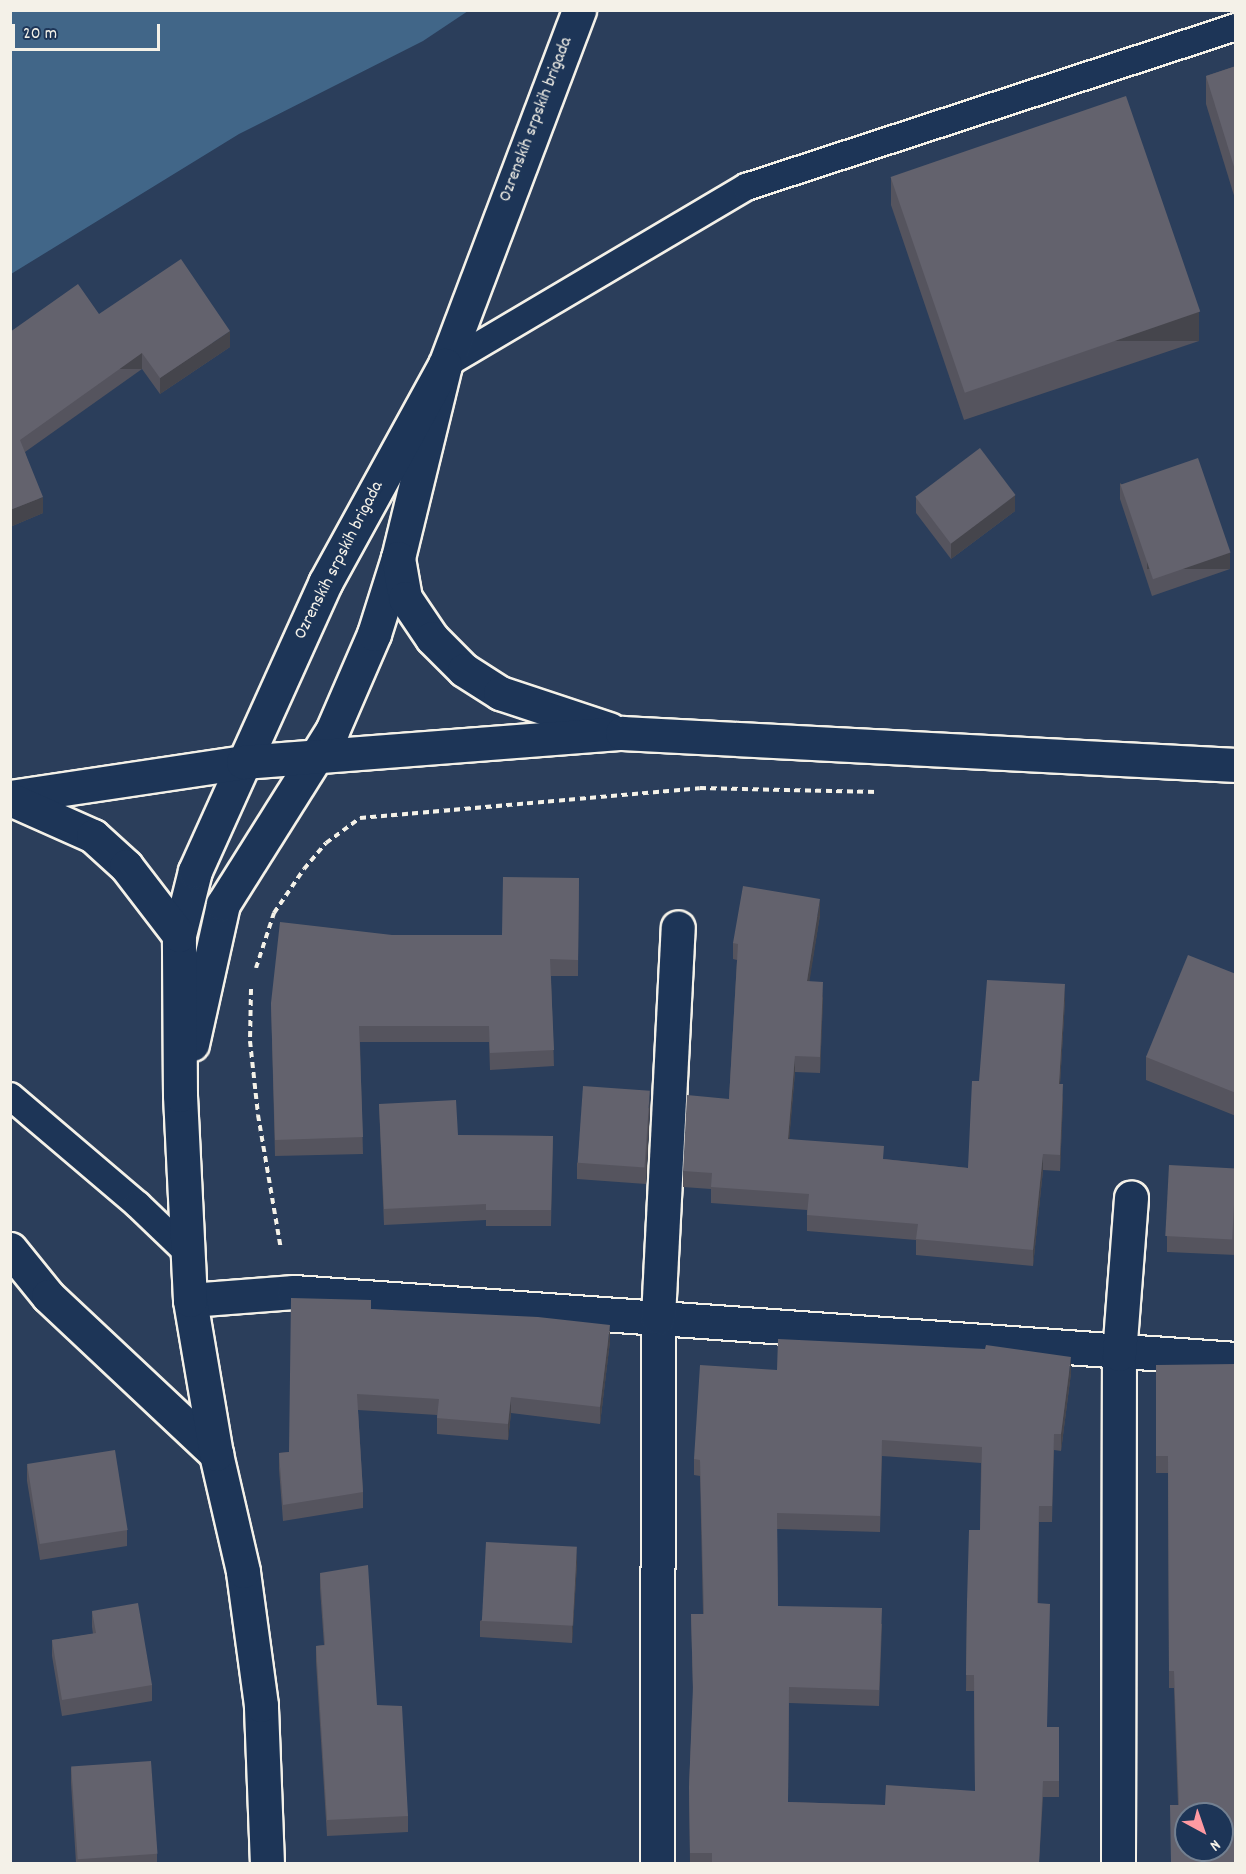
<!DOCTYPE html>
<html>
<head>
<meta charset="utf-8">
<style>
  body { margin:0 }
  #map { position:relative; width:1246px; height:1874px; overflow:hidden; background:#2b3e5b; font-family:Dekko,sans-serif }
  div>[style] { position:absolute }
  .water>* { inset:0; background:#416688 }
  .path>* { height:4px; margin-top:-2px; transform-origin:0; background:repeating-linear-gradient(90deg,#f4f1e8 0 6px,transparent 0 10.5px) }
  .roads { filter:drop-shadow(2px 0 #f4f1e8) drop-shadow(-2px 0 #f4f1e8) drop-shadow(0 2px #f4f1e8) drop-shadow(0 -2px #f4f1e8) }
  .lane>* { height:26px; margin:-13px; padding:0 13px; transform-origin:13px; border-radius:13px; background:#1d3557 }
  .street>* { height:33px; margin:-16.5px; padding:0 16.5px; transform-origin:16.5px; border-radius:16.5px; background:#1d3557 }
  .secondary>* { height:33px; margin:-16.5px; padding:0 16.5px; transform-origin:16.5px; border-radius:16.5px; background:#1d3557 }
  .primary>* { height:33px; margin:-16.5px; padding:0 16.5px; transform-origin:16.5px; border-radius:16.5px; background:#1d3557 }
  .wall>* { inset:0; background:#55545e }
  .shaded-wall>* { inset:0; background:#45454c; transform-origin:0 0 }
  .building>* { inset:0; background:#63626d; transform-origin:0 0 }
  span { translate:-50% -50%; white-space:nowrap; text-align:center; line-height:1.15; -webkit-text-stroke:5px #1d3557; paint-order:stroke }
  .street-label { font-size:18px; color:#f4f1e8 }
  .frame { position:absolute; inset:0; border:12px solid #f4f1e8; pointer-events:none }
  .north { position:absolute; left:1174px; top:1802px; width:60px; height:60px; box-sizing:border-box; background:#1d3557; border:2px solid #738091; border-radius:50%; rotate:140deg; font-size:16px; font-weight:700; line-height:24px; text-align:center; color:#f4f1e8 }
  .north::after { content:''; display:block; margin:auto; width:21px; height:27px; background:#ff9aa2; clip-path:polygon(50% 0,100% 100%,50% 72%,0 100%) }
  .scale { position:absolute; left:12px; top:24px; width:148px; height:27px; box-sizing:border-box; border:3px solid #f4f1e8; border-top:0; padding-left:8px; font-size:18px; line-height:21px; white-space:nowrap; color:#f4f1e8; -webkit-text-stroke:4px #1d3557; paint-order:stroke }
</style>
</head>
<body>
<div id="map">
  <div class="water">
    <i style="clip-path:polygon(11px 10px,468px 10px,468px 11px,423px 41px,239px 134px,11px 274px)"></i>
  </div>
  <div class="path">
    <i style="left:256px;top:968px;width:58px;rotate:-71.9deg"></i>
    <i style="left:274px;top:913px;width:53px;rotate:-55.7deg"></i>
    <i style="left:304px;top:869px;width:34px;rotate:-50deg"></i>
    <i style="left:326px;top:843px;width:42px;rotate:-36.3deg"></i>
    <i style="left:360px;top:818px;width:341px;rotate:-5deg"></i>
    <i style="left:700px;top:788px;width:178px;rotate:1.3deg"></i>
    <i style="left:251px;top:989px;width:52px;rotate:91.1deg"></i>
    <i style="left:250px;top:1041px;width:74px;rotate:83.8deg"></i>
    <i style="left:258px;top:1115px;width:136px;rotate:80.3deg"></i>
  </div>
  <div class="roads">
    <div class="lane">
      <i style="left:445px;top:365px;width:350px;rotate:-30.6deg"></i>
      <i style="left:746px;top:187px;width:515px;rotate:-18.08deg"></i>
      <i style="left:10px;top:1096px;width:168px;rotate:40.4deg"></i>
      <i style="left:138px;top:1205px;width:69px;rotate:43.8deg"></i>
    </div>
    <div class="street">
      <i style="left:10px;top:1249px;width:60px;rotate:51deg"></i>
      <i style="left:48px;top:1296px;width:231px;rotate:43.2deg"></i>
      <i style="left:190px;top:1300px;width:104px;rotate:-4.4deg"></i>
      <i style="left:294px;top:1292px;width:944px;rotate:4.07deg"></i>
      <i style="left:657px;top:1864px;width:547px;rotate:-89.9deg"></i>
      <i style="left:658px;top:1317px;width:390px;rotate:-87.1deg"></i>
      <i style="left:1118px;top:1864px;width:510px;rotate:-89.89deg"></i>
      <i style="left:1119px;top:1354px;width:157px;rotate:-85.6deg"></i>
    </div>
    <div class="secondary">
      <i style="left:192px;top:1044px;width:143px;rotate:-77.5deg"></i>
      <i style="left:223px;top:904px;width:204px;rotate:-57.8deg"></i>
      <i style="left:332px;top:731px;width:106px;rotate:-66.6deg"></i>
      <i style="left:374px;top:634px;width:80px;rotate:-72.5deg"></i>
      <i style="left:398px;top:558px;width:199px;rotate:-76.3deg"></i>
      <i style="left:445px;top:365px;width:379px;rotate:-69.3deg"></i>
      <i style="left:267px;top:1864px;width:159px;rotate:-92.2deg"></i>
      <i style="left:261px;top:1705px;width:135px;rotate:-97.7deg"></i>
      <i style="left:243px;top:1571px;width:120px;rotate:-103deg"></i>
      <i style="left:216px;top:1454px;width:156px;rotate:-99.6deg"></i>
      <i style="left:190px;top:1300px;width:205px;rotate:-92.8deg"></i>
      <i style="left:180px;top:1095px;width:160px;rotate:-90.4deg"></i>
      <i style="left:179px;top:935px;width:66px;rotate:-76deg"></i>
      <i style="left:195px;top:871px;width:316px;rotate:-65.7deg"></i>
      <i style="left:325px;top:583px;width:249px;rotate:-61.2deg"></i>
    </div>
    <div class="primary">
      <i style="left:398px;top:558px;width:41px;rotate:80.1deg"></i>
      <i style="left:405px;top:598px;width:48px;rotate:56deg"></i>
      <i style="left:432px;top:638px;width:45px;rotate:45deg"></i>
      <i style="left:464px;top:670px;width:43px;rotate:32.6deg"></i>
      <i style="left:500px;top:693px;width:115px;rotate:18.3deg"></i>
      <i style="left:10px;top:797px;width:236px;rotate:-8.5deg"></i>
      <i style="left:243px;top:762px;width:380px;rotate:-4.4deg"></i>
      <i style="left:622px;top:733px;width:615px;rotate:2.98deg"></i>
      <i style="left:10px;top:799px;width:91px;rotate:24deg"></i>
      <i style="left:93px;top:836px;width:45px;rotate:42.3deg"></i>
      <i style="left:126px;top:866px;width:87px;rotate:52.5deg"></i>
    </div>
  </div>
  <div class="wall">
    <i style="clip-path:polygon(1236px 66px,1236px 202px,1206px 104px,1206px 76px)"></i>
    <i style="clip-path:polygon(891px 177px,1199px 341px,964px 420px,891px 205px)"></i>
    <i style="clip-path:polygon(99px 314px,230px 347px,160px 394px,142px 369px,25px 452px,43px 513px,10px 527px,10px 332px)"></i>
    <i style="clip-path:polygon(1120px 483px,1230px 569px,1152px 596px,1120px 499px)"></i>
    <i style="clip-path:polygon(916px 497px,1015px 511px,951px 559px,916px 513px)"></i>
    <i style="clip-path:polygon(579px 878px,578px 976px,551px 976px,554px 1066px,490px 1070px,489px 1042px,360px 1042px,363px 1154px,275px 1156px,271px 1003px,392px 935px,502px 935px)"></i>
    <i style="clip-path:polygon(820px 915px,809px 981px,823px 998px,820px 1073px,795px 1072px,789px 1139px,884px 1159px,968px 1168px,979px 1081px,1065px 1000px,1060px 1084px,1063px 1100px,1060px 1171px,1043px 1170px,1033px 1266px,916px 1255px,916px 1240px,807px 1231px,807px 1210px,711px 1203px,711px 1189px,683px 1187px,683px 1171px,729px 1099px,737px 960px,733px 959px,733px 943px)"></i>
    <i style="clip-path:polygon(1236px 974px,1236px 1116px,1146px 1080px,1146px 1057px)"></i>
    <i style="clip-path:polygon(379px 1104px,458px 1135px,553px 1136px,551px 1226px,486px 1226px,486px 1220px,384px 1225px)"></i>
    <i style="clip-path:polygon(650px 1107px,646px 1184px,577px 1179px,577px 1163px)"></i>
    <i style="clip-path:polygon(1236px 1168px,1236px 1255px,1167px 1252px,1167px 1236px)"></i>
    <i style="clip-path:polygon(371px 1309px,610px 1341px,600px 1424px,511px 1413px,508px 1440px,437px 1434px,437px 1415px,358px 1410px,363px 1492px,363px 1508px,283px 1521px,279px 1469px,279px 1453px,289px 1452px)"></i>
    <i style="clip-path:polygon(1156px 1365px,1236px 1863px,1178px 1805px,1174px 1688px,1169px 1688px,1168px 1473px,1156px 1473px)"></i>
    <i style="clip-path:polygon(evenodd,777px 1370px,1071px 1373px,1061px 1451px,1054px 1450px,1052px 1522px,1039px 1522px,1038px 1603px,1047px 1727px,1059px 1781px,1059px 1797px,1043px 1797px,1039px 1863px,690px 1863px,689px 1787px,693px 1695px,691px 1614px,703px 1614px,700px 1476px,694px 1475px,694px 1459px,777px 1370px,882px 1456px,981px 1463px,980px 1530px,967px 1602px,966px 1691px,974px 1691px,975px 1791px,885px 1805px,788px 1802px,789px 1703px,879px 1706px,882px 1624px,778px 1606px,777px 1529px,880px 1532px,882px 1456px)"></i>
    <i style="clip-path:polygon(27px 1465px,127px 1530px,127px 1546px,40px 1560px,27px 1481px)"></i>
    <i style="clip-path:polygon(577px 1563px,572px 1643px,480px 1637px,480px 1621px)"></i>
    <i style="clip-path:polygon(320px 1573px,377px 1705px,408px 1816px,408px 1832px,327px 1836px,316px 1662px,316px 1646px,324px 1645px,320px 1589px)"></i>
    <i style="clip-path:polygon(92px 1611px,152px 1685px,152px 1701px,62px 1716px,52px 1656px,52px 1640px,93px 1634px,92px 1627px)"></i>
    <i style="clip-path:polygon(71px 1767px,157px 1854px,157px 1863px,76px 1863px,71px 1783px)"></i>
  </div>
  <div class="shaded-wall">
    <i style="left:1199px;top:312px;width:29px;height:248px;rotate:90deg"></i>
    <i style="clip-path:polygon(230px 331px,230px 347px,160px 394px,160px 378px)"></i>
    <i style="left:142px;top:353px;width:16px;height:150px;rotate:90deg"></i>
    <i style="clip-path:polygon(1015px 495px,1015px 511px,951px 559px,951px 543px)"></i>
    <i style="clip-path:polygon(43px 497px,43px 513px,10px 527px,10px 510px)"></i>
    <i style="left:1230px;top:553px;width:16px;height:83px;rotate:90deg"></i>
    <i style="clip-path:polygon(820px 899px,820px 915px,807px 997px,807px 981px)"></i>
    <i style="clip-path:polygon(823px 982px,823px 998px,820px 1073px,820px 1057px)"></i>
    <i style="clip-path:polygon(1065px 984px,1065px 1000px,1059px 1100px,1059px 1084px)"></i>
    <i style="clip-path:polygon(795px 1056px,795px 1072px,788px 1155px,788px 1139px)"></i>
    <i style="clip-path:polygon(1063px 1084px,1063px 1100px,1060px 1171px,1060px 1155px)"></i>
    <i style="clip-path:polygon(650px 1091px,650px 1107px,646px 1184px,646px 1168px)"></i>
    <i style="clip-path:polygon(1043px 1154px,1043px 1170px,1033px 1266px,1033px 1250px)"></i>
    <i style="clip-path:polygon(610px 1325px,610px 1341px,600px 1424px,600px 1407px)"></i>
    <i style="clip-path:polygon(1071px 1357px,1071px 1373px,1061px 1451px,1061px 1434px)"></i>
    <i style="clip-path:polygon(511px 1397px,511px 1413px,508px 1440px,508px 1424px)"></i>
    <i style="clip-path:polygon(577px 1547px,577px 1563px,572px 1643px,572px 1627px)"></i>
  </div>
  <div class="building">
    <i style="clip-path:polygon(1236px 66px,1236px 173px,1206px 76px)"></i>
    <i style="left:1126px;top:96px;width:228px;height:249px;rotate:71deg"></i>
    <i style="clip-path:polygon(181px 259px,230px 331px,160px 378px,142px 353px,20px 440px,43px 497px,10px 510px,10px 332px,78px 284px,99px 314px)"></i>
    <i style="left:980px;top:448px;width:59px;height:81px;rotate:53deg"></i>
    <i style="left:1198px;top:458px;width:100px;height:82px;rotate:71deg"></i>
    <i style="clip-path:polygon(503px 877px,579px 878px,578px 960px,550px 959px,554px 1050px,490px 1053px,489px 1026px,359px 1026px,363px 1137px,275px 1140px,271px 1003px,280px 922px,392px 935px,502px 935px)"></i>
    <i style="clip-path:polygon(743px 886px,820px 899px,807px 981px,823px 982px,820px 1057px,795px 1056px,788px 1139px,884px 1146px,883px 1159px,968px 1168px,972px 1081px,979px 1081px,987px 980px,1065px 984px,1059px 1084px,1063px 1084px,1060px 1155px,1043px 1154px,1033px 1250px,916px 1239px,918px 1224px,807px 1215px,809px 1194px,711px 1187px,712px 1173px,683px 1171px,687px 1095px,729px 1099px,738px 944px,733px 943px)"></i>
    <i style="clip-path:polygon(1188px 955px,1236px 974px,1236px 1093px,1146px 1057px)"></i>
    <i style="left:583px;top:1086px;width:67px;height:77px;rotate:4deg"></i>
    <i style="clip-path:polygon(456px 1100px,458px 1135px,553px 1136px,551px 1210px,486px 1210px,486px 1204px,384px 1209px,379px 1104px)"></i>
    <i style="left:1169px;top:1165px;width:67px;height:71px;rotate:3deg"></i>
    <i style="clip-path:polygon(291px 1298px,371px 1300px,371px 1309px,538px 1317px,610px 1325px,600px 1407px,511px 1397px,508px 1424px,437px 1418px,439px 1399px,357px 1394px,363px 1492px,283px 1505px,279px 1453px,289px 1452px)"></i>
    <i style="clip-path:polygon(evenodd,778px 1339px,985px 1349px,986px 1345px,1071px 1357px,1061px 1434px,1054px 1434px,1052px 1506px,1039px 1506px,1037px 1603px,1050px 1604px,1047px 1727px,1059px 1727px,1059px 1781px,1043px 1781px,1039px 1863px,712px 1863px,712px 1853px,690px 1853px,689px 1787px,693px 1687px,691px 1614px,704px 1614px,700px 1460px,694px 1459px,700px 1365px,777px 1370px,778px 1339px,882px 1440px,982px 1447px,980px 1530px,969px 1530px,967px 1602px,966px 1675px,974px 1675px,975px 1791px,886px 1785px,885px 1805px,788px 1802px,789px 1687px,879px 1690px,882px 1608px,778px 1606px,777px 1513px,880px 1516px,882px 1440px)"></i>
    <i style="clip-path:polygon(evenodd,1236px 1364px,1236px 1863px,1171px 1863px,1170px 1805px,1179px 1805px,1174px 1671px,1169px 1671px,1168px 1456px,1156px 1456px,1156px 1365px,1236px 1364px,1186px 1814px,1222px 1814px,1222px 1850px,1186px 1850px,1186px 1814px)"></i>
    <i style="left:115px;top:1450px;width:81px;height:89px;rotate:81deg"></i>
    <i style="left:486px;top:1542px;width:91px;height:79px;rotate:3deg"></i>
    <i style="clip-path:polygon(368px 1565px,377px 1705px,402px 1706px,408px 1816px,327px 1820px,316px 1646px,325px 1645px,320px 1573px)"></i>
    <i style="clip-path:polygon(138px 1603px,152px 1685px,62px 1700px,52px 1640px,96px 1633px,92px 1611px)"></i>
    <i style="left:151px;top:1761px;width:93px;height:80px;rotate:86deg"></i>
  </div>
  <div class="street-label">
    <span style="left:537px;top:120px;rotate:-69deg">Ozrenskih srpskih brigada</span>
    <span style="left:340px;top:561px;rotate:-63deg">Ozrenskih srpskih brigada</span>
  </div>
  <div class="frame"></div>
  <div class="north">N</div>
  <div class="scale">20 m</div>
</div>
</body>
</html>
